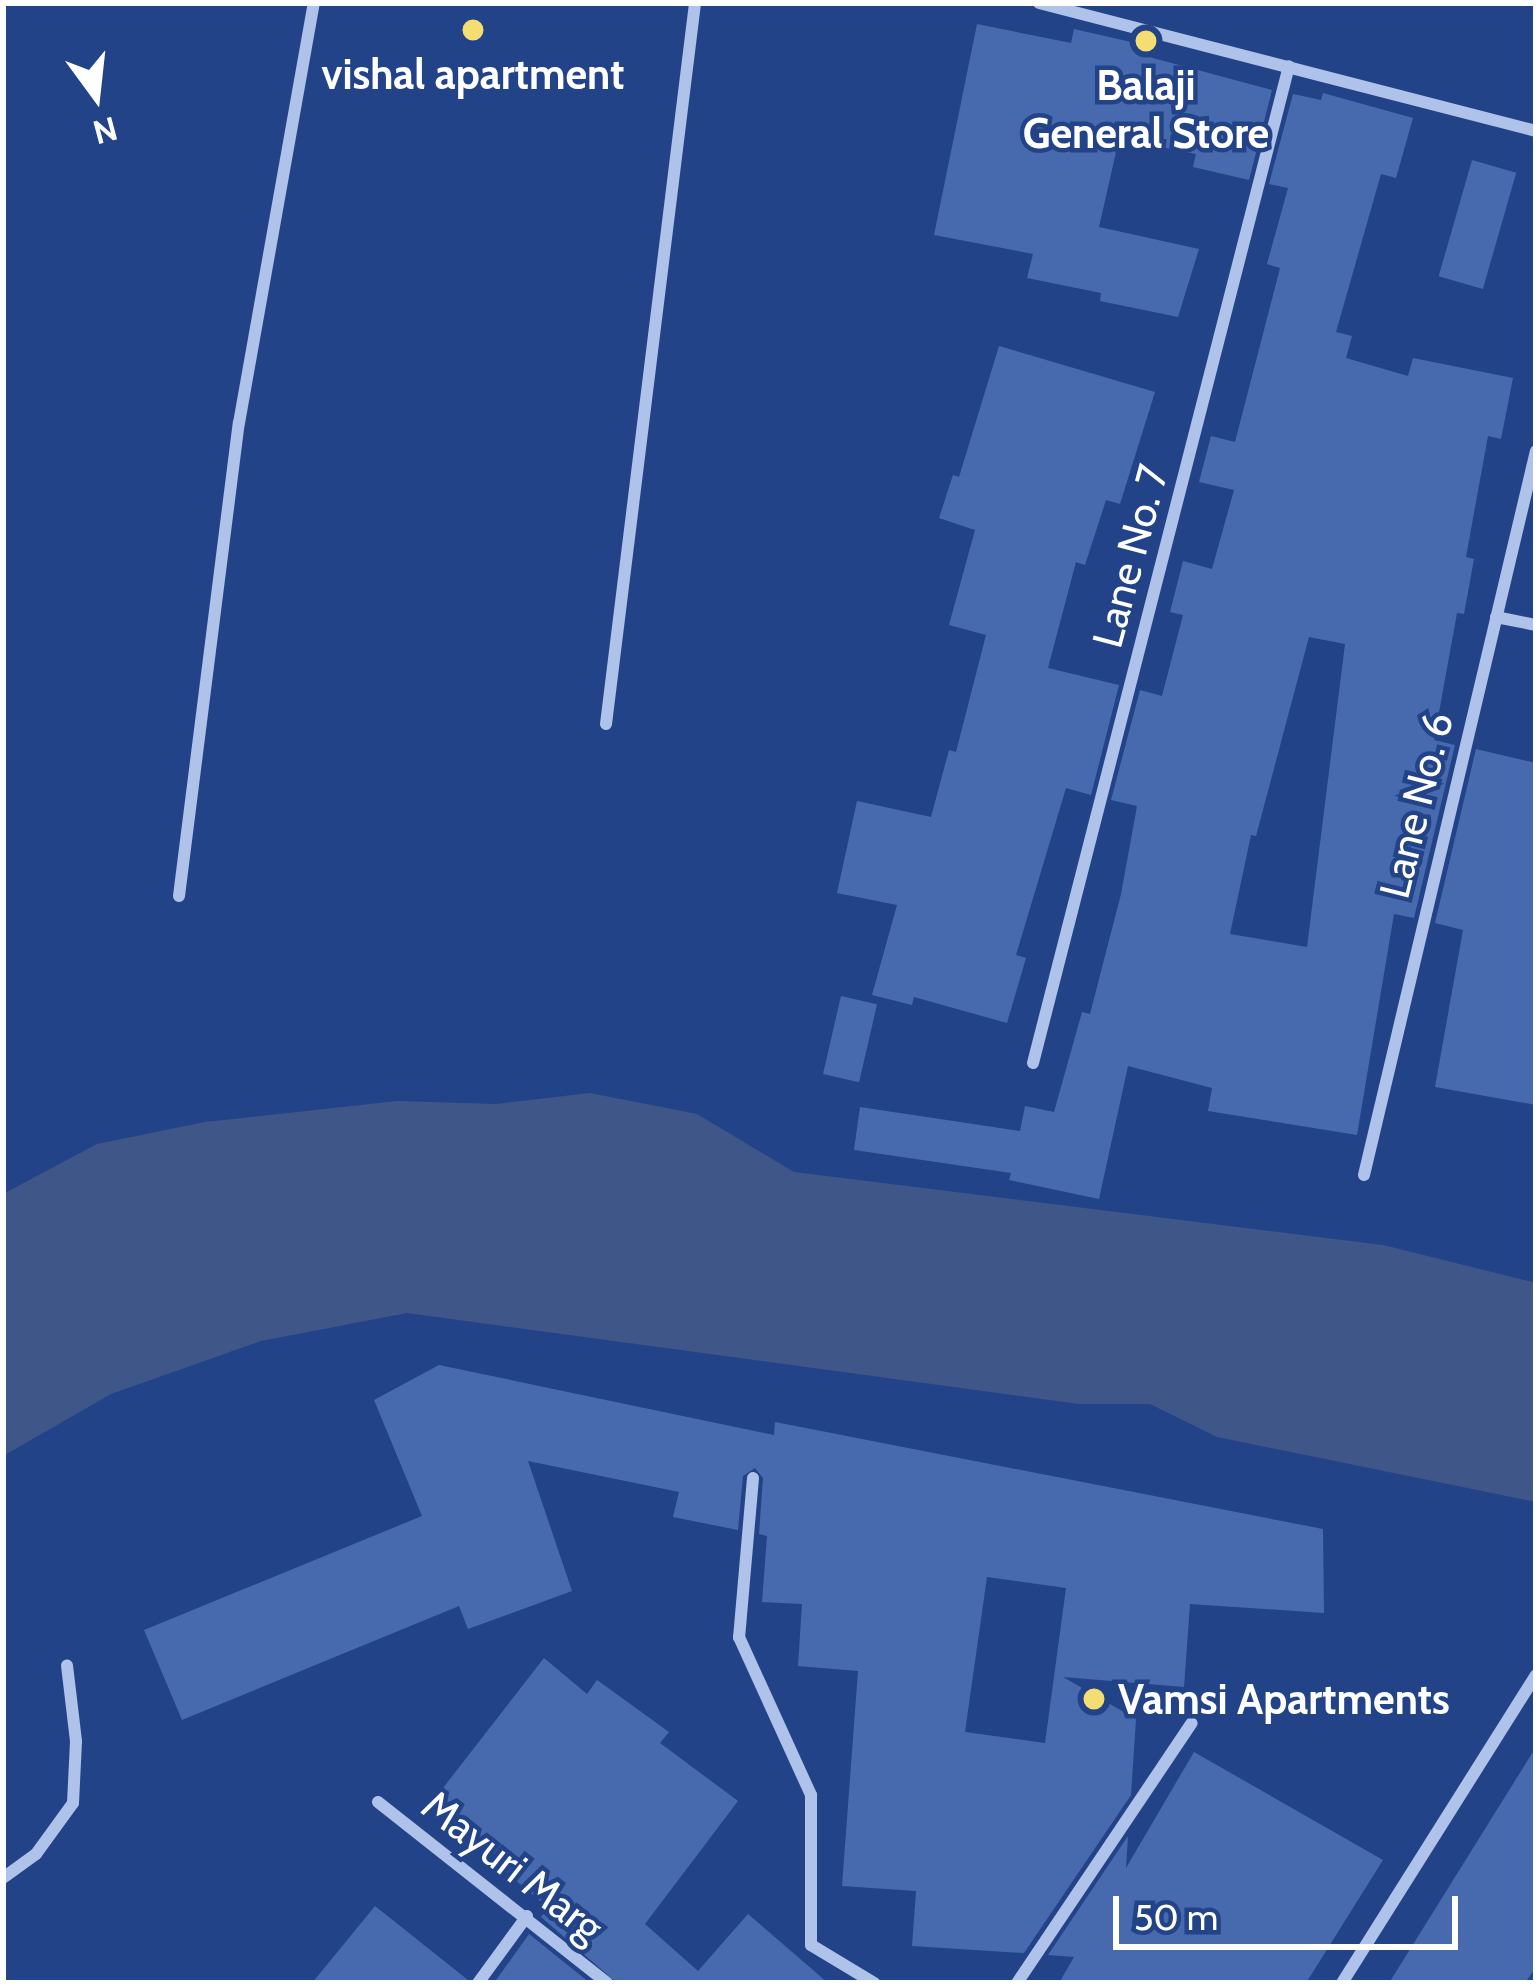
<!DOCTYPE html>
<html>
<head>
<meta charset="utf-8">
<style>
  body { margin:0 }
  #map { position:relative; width:1539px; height:1986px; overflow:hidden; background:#234388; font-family:Cabin,sans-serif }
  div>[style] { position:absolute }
  .water>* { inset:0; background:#3f5689 }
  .building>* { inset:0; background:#476aae; transform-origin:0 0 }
  .street>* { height:12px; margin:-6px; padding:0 6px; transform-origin:6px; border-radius:6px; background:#aec2ea }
  .dots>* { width:33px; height:33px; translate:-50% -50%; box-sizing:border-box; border:6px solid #234388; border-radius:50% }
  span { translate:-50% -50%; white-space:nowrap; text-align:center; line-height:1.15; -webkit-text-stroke:9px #234388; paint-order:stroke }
  .poi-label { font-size:42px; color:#fff; font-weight:700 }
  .left { translate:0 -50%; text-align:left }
  .street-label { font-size:42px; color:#fff }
  .frame { position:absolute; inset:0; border:6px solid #fff; pointer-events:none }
  .north { position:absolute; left:36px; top:36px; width:120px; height:120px; -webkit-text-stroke:9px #234388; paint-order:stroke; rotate:165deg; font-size:33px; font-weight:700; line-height:48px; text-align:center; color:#fff }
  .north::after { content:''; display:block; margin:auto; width:42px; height:54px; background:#fff; clip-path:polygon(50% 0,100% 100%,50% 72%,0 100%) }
  .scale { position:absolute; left:1113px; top:1896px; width:345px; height:54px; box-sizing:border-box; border:6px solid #fff; border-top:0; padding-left:15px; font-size:36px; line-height:42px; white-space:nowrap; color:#fff; -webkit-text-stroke:9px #234388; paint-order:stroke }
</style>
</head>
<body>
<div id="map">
  <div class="water">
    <i style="clip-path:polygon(590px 1093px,697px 1114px,794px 1172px,1383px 1245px,1536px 1283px,1536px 1502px,1217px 1437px,1150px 1404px,1079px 1404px,407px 1313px,261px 1341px,111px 1394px,3px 1456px,3px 1194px,97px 1144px,205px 1122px,397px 1101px,496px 1104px)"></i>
  </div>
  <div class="building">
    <i style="clip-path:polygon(977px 24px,1071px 43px,1074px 29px,1140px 44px,1138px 54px,1272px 90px,1249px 180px,1193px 167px,1196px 154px,1119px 139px,1099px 227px,1199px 249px,1178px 317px,1100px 301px,1101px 293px,1027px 278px,1033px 254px,934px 235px)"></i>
    <i style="clip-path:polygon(evenodd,1323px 93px,1413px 118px,1396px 178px,1381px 174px,1336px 332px,1352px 336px,1346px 358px,1408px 376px,1413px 358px,1513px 378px,1501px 439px,1488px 436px,1466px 557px,1474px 559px,1464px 614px,1457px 613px,1434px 740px,1455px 745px,1414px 918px,1394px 914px,1357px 1135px,1208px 1111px,1212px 1088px,1128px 1066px,1099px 1199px,1009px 1180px,1011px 1173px,854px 1150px,860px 1107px,1020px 1131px,1025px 1106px,1054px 1112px,1082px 1012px,1090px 1014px,1121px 894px,1137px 806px,1111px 800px,1140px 690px,1162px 696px,1183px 615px,1170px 612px,1183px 561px,1212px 569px,1234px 490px,1199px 482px,1211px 436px,1235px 442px,1280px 268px,1267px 264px,1288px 188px,1269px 184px,1293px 94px,1321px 100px,1323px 93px,1309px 637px,1345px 644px,1307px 947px,1230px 934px,1251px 835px,1256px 836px,1309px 637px)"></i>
    <i style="left:1472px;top:160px;width:46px;height:121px;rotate:16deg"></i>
    <i style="clip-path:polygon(999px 346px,1155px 392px,1120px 504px,1106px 500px,1085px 565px,1076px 562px,1048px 668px,1119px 685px,1091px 795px,1066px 788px,1016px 955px,1026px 958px,1007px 1023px,914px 997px,912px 1005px,872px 995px,897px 905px,837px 893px,857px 801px,931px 817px,949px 750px,956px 752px,986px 635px,949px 625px,975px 530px,939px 518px,953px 475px,959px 477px)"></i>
    <i style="clip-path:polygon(1476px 749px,1536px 763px,1536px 1105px,1435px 1087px,1463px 930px,1435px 923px)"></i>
    <i style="left:841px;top:996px;width:37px;height:80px;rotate:13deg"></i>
    <i style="clip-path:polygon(evenodd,439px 1365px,774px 1435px,775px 1422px,1323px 1529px,1324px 1613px,1190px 1604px,1184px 1687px,1063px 1677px,1136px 1719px,1131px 1795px,1024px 1953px,912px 1946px,916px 1891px,842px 1886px,858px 1671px,798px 1666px,802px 1604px,762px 1602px,767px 1536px,759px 1534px,763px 1478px,755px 1468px,743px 1476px,738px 1530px,673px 1517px,679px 1492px,528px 1461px,572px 1591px,468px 1629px,459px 1606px,182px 1720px,144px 1630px,422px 1516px,374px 1400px,439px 1365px,987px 1577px,1066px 1588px,1045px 1743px,965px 1732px,987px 1577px)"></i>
    <i style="clip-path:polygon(544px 1658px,587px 1694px,597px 1680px,669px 1732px,660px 1743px,738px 1801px,645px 1924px,698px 1971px,748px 1914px,828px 1983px,617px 1983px,541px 1917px,548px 1908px,429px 1806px)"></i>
    <i style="clip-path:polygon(1536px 1747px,1536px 1967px,1525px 1983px,1389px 1983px)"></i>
    <i style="clip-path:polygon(1194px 1752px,1383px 1860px,1306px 1983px,1059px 1983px,1074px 1957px,1048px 1955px,1128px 1836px,1126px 1868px)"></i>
    <i style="clip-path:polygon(375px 1906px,468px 1980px,468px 1983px,312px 1983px)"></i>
    <i style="clip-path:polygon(529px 1934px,590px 1983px,494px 1983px)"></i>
  </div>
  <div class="street">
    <i style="left:1039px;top:3px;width:513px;rotate:14.44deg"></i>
    <i style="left:1496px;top:617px;width:41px;rotate:11.3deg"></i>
    <i style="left:606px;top:724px;width:726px;rotate:-82.96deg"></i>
    <i style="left:179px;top:896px;width:477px;rotate:-82.8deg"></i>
    <i style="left:239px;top:423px;width:427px;rotate:-79.9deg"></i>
    <i style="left:1033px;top:1063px;width:1029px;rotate:-75.6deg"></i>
    <i style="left:1364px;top:1175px;width:744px;rotate:-76.64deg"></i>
    <i style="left:753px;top:1478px;width:160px;rotate:95deg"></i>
    <i style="left:739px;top:1637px;width:174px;rotate:65.5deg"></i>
    <i style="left:811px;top:1795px;width:150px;rotate:90deg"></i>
    <i style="left:811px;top:1945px;width:74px;rotate:31.1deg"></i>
    <i style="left:378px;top:1802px;width:292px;rotate:38.3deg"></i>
    <i style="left:3px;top:1878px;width:41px;rotate:-36deg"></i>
    <i style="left:36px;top:1854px;width:63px;rotate:-54deg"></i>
    <i style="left:73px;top:1803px;width:62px;rotate:-87.2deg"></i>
    <i style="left:76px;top:1741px;width:76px;rotate:-96.8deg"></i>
    <i style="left:478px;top:1983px;width:83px;rotate:-53.8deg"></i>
    <i style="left:1017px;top:1983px;width:313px;rotate:-56.1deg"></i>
    <i style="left:1342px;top:1983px;width:364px;rotate:-57.8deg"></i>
  </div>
  <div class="dots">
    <i style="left:473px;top:30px;background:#f5de71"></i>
    <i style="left:1146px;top:41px;background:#f5de71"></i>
    <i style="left:1094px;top:1699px;background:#f5de71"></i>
  </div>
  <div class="poi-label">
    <span style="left:473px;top:74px">vishal apartment</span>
    <span style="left:1146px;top:109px">Balaji<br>General Store</span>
    <span class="left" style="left:1118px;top:1699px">Vamsi Apartments</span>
  </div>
  <div class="street-label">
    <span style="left:1130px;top:556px;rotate:-75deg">Lane No. 7</span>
    <span style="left:1416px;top:805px;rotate:-76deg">Lane No. 6</span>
    <span style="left:513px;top:1866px;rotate:38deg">Mayuri Marg</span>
  </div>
  <div class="frame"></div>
  <div class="north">N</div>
  <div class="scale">50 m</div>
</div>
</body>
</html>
